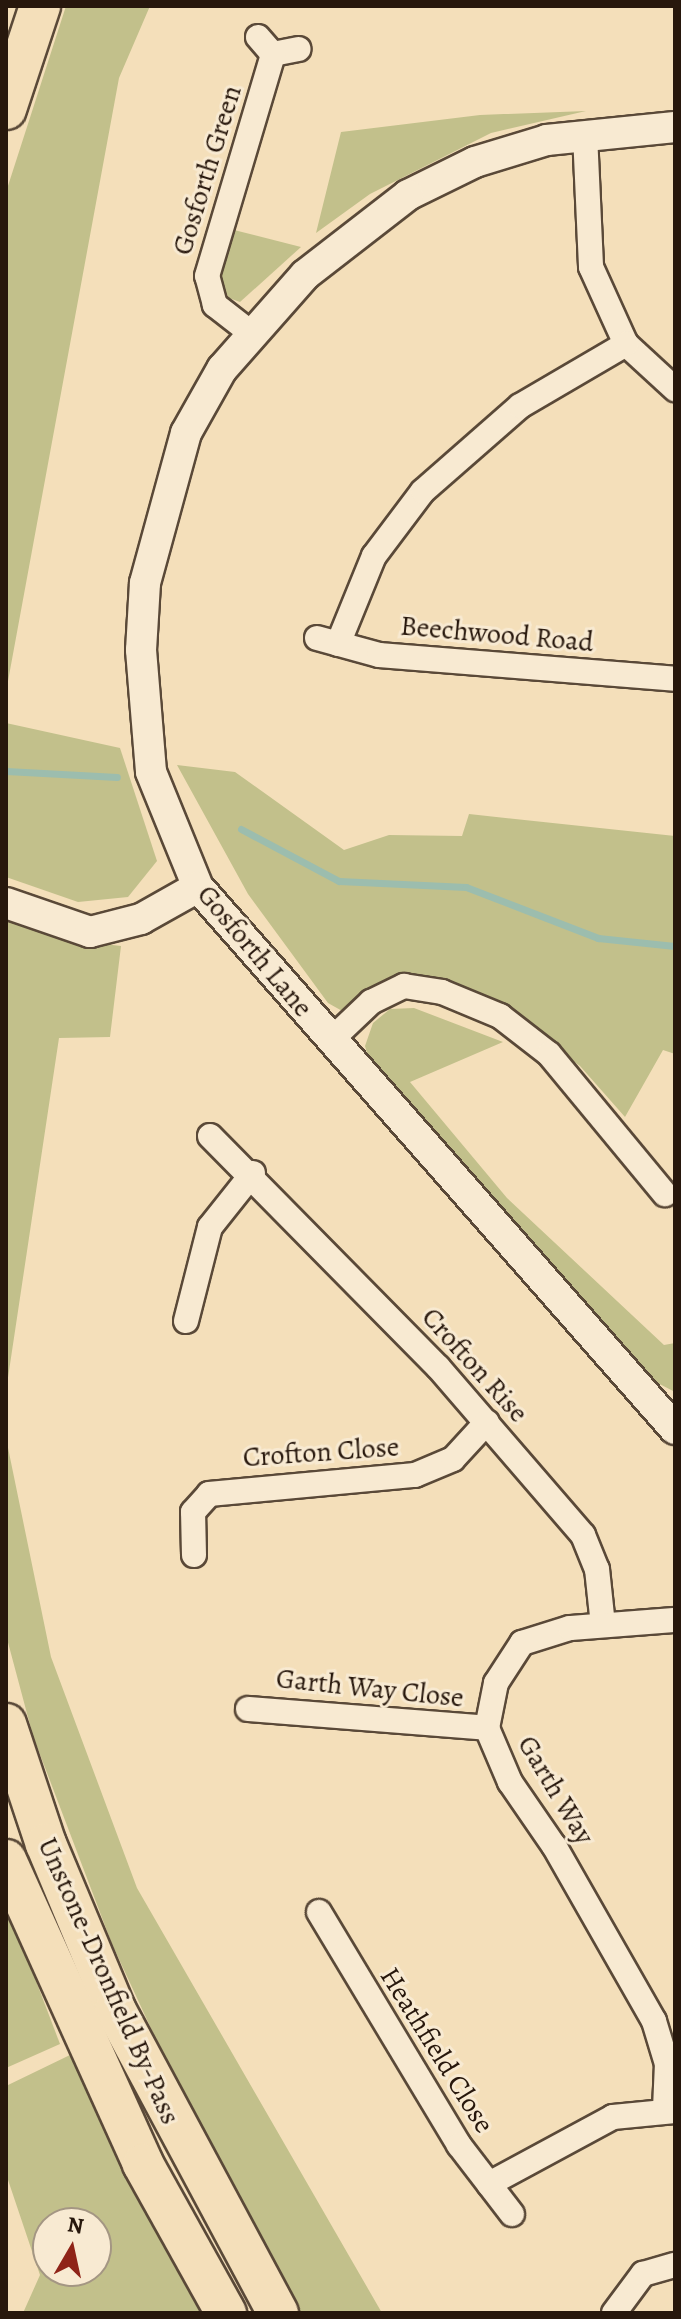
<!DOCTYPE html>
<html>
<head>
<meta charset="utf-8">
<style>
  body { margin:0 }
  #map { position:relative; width:681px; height:2319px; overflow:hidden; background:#f4dfba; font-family:Alegreya,serif }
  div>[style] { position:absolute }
  .green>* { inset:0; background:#c2c08b }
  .stream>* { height:7px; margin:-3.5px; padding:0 3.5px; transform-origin:3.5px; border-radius:3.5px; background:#9cbdae }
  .roads { filter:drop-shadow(2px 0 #5a4938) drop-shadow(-2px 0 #5a4938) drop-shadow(0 2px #5a4938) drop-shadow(0 -2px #5a4938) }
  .minor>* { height:24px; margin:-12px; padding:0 12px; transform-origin:12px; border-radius:12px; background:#f8ead2 }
  .tertiary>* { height:30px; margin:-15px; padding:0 15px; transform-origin:15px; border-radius:15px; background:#f8ead2 }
  .trunk>* { height:40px; margin:-20px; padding:0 20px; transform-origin:20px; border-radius:20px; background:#f4dfba }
  span { translate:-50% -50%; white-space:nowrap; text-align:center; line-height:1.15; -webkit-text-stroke:6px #f8ead2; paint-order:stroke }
  .street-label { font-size:28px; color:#27170c }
  .frame { position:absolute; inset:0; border:8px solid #27170c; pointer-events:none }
  .north { position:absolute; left:32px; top:2207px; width:80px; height:80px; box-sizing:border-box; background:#f8ead2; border:2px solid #a49683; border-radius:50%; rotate:9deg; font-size:22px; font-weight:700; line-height:32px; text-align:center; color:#27170c }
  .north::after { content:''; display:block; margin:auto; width:28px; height:36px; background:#8f2418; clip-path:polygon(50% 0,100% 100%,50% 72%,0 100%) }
</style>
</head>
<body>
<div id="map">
  <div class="green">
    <i style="clip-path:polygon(66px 6px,150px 6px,119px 78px,6px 692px,6px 192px)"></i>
    <i style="clip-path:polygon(586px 111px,491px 133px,370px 194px,316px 233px,341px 132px,480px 115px)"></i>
    <i style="clip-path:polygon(234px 230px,301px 247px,240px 302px,229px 298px,220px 282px)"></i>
    <i style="clip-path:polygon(6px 723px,120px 748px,157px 861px,128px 897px,78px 902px,6px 877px)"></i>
    <i style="clip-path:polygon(177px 765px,235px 772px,344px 850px,389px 835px,462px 836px,469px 814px,675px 836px,675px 1054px,663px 1050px,625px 1117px,580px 1066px,490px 1000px,452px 986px,344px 1012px,328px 1003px,248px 894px)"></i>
    <i style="clip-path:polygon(6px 916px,62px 939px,121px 946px,110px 1037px,59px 1038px,6px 1391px)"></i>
    <i style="clip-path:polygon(414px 1008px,503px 1042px,410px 1082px,507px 1198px,664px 1345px,675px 1343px,675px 1392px,648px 1378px,371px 1067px,365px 1046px,373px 1023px,390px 1009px)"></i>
    <i style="clip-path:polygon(6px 1438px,51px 1657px,137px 1888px,382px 2313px,299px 2313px,216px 2169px,112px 1944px,33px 1736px,6px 1635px)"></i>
    <i style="clip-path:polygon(6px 1902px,60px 2044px,6px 2068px)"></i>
    <i style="clip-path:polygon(evenodd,70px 2055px,203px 2313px,23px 2313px,40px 2275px,6px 2174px,6px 2086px,70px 2055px,48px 2223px,96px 2223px,96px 2271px,48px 2271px,48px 2223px)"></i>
  </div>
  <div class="stream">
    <i style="left:6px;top:771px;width:111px;rotate:3.1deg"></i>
    <i style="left:241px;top:829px;width:111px;rotate:28deg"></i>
    <i style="left:339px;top:881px;width:127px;rotate:2.7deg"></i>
    <i style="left:466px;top:887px;width:142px;rotate:21.1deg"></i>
    <i style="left:598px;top:938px;width:77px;rotate:5.9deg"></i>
  </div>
  <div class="roads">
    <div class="minor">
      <i style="left:258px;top:37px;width:23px;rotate:49deg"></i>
      <i style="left:273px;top:54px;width:26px;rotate:-11deg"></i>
      <i style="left:585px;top:134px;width:133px;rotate:87.4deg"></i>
      <i style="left:591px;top:267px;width:85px;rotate:65.6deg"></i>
      <i style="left:626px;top:344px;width:67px;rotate:42.6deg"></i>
      <i style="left:251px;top:333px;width:46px;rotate:-142.1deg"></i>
      <i style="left:215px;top:305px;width:30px;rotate:-105deg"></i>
      <i style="left:207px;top:276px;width:232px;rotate:-73.4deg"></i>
      <i style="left:317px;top:638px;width:64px;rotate:15.3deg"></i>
      <i style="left:379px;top:655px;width:297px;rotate:4.6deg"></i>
      <i style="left:338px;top:644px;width:95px;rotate:-67.8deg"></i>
      <i style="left:374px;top:556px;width:81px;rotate:-53deg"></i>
      <i style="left:423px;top:491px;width:129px;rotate:-41.2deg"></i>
      <i style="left:520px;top:406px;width:123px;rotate:-30.3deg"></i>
      <i style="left:330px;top:1041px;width:57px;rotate:-43.6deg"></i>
      <i style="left:371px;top:1002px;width:37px;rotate:-26deg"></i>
      <i style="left:404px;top:986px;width:38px;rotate:9deg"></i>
      <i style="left:442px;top:992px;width:63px;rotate:22.5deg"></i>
      <i style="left:500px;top:1016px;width:62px;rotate:37.8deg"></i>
      <i style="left:549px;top:1054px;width:182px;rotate:50.4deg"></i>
      <i style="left:210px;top:1136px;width:325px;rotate:45.4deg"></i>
      <i style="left:438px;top:1367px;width:222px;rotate:49.2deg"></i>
      <i style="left:583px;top:1535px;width:37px;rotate:68deg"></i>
      <i style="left:597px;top:1569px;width:56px;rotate:83.9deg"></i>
      <i style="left:186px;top:1321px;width:97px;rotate:-75.7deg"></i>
      <i style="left:210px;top:1227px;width:69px;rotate:-51.5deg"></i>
      <i style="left:194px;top:1555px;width:43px;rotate:-91.3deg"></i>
      <i style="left:193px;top:1512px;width:24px;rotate:-48deg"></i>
      <i style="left:209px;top:1494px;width:207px;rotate:-5.3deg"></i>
      <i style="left:415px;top:1475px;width:41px;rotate:-22.8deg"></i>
      <i style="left:453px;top:1459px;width:50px;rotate:-47.4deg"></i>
      <i style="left:248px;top:1709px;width:240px;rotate:4.5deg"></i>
      <i style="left:319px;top:1912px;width:272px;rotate:59deg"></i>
      <i style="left:459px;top:2145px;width:87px;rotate:52.5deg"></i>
      <i style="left:665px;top:2109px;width:45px;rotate:-87.5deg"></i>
      <i style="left:667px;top:2064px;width:45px;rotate:-106.8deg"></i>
      <i style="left:654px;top:2021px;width:202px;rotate:-119.7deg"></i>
      <i style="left:554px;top:1846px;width:78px;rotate:-124.5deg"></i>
      <i style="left:510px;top:1782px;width:59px;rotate:-113.1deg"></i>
      <i style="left:487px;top:1728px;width:46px;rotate:-78.7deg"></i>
      <i style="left:496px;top:1683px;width:48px;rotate:-57deg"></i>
      <i style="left:522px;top:1643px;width:50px;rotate:-17.4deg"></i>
      <i style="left:570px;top:1628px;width:105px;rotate:-4.4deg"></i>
      <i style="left:489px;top:2184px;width:141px;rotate:-28.4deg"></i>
      <i style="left:613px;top:2117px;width:62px;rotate:-5.5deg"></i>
      <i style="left:614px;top:2313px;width:49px;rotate:-53.4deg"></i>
      <i style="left:643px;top:2274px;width:33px;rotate:-16deg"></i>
    </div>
    <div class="tertiary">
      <i style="left:675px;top:127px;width:129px;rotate:174.2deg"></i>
      <i style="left:547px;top:140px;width:75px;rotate:163deg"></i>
      <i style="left:475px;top:162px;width:75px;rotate:153.8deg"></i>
      <i style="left:408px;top:195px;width:130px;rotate:142.2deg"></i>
      <i style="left:305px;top:275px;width:125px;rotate:131.4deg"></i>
      <i style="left:222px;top:369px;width:73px;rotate:119.4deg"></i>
      <i style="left:186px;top:433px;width:156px;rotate:105.3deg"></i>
      <i style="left:145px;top:583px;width:67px;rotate:93.4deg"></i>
      <i style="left:141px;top:650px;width:122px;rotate:85.3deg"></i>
      <i style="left:151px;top:772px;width:124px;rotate:67.8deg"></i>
      <i style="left:198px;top:887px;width:722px;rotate:48.65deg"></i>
      <i style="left:6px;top:903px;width:89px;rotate:19deg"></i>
      <i style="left:90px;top:932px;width:53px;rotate:-14.3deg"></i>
      <i style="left:141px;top:919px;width:65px;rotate:-29.3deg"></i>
    </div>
    <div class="trunk">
      <i style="left:6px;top:109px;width:108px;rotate:-71.7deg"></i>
      <i style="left:6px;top:1724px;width:126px;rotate:71.6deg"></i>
      <i style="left:46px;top:1844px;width:179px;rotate:67.3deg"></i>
      <i style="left:115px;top:2009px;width:345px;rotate:61.8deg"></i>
      <i style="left:6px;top:1860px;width:333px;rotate:65.7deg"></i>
      <i style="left:143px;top:2164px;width:171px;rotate:60.9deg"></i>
    </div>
  </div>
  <div class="street-label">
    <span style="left:207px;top:170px;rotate:-73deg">Gosforth Green</span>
    <span style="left:497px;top:634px;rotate:5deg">Beechwood Road</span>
    <span style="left:255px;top:951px;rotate:50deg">Gosforth Lane</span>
    <span style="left:475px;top:1365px;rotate:48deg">Crofton Rise</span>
    <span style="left:321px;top:1452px;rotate:-4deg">Crofton Close</span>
    <span style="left:370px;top:1688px;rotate:6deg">Garth Way Close</span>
    <span style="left:556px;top:1790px;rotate:59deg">Garth Way</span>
    <span style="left:109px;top:1981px;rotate:66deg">Unstone-Dronfield By-Pass</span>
    <span style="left:437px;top:2050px;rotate:58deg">Heathfield Close</span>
  </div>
  <div class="frame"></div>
  <div class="north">N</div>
</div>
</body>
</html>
